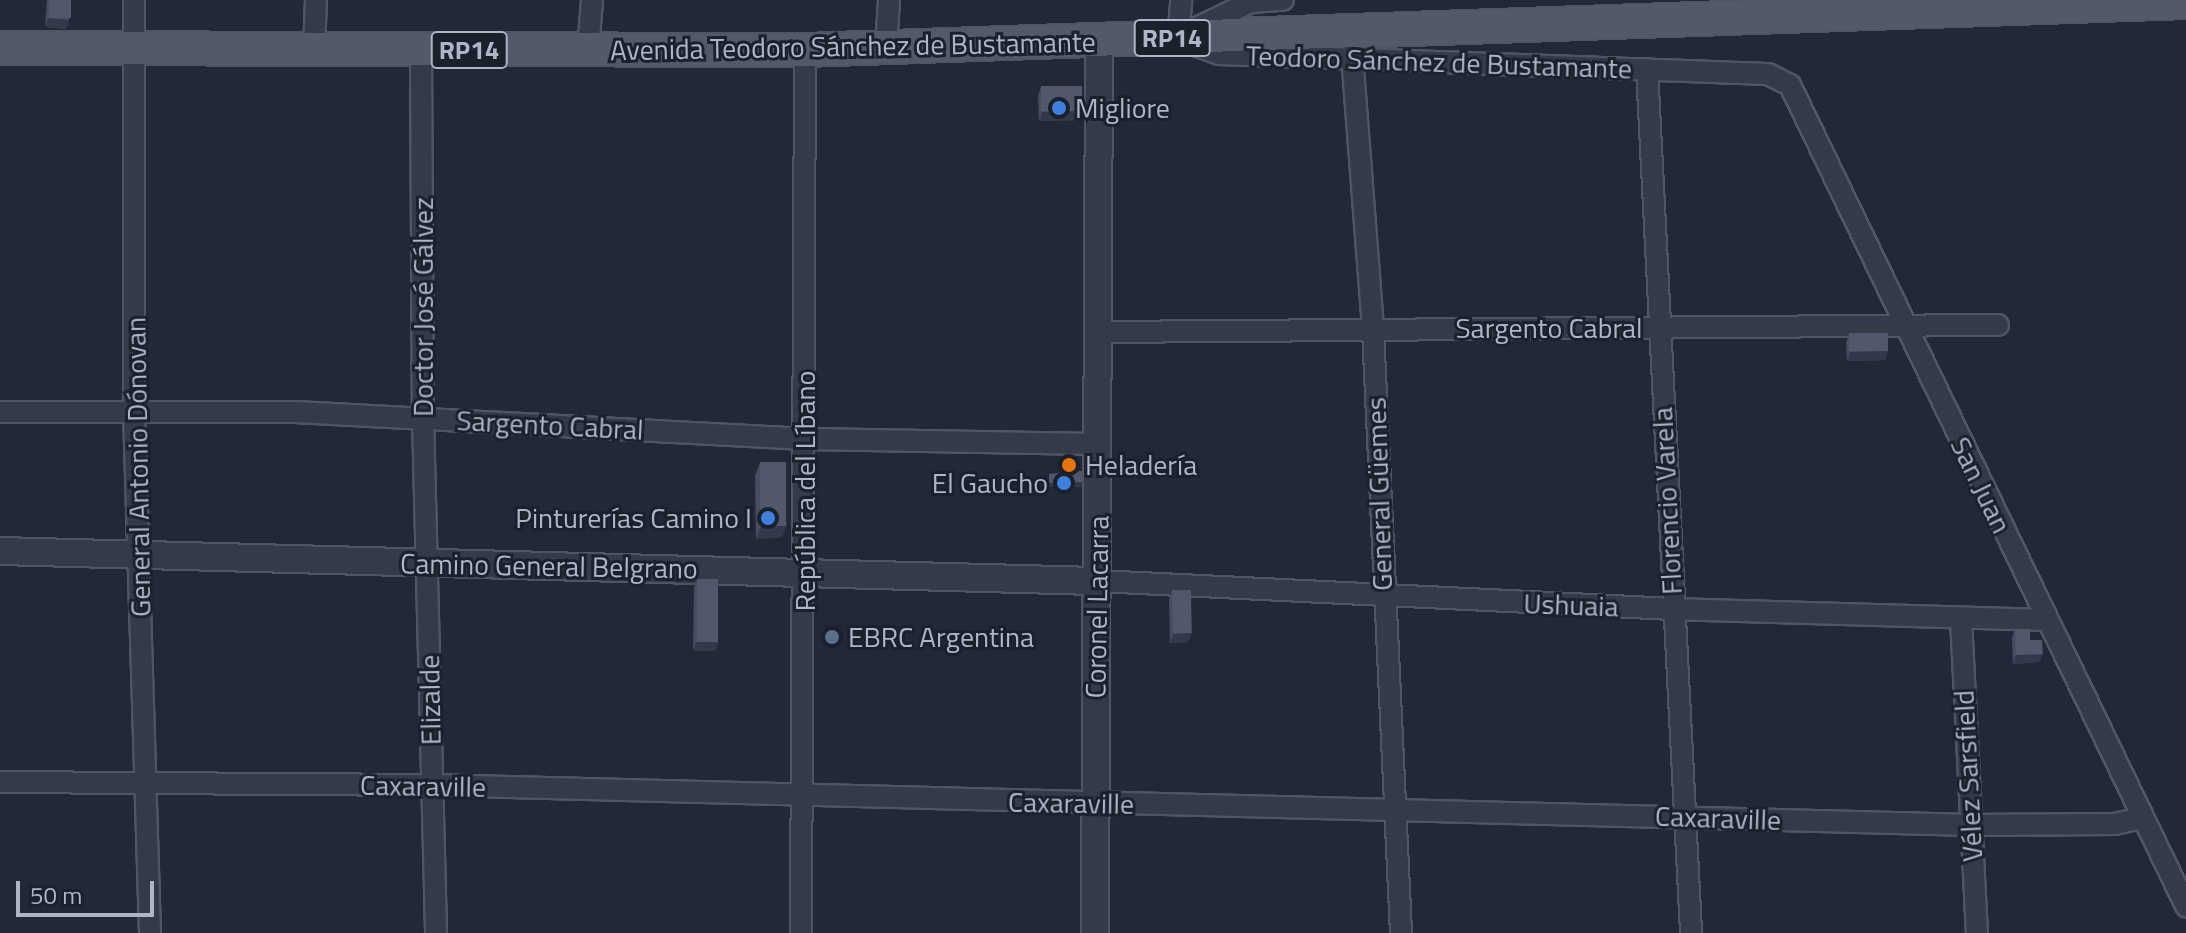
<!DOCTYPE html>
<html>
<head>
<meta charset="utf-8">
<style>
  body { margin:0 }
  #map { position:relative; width:2186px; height:933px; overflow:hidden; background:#222838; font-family:"Titillium Web",sans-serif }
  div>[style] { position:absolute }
  .roads { filter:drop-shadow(2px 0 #505563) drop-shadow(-2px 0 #505563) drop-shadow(0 2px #505563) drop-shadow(0 -2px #505563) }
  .minor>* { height:20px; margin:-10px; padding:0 10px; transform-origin:10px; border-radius:10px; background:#353a48 }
  .tertiary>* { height:26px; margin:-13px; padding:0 13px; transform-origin:13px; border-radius:13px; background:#353a48 }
  .primary>* { height:32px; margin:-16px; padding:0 16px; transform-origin:16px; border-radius:16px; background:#535969 }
  .wall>* { inset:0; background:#464d60 }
  .shaded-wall>* { inset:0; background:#33394b }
  .building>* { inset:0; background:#51586b; transform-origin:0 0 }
  .dots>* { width:22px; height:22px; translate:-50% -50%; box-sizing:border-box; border:4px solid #1b202d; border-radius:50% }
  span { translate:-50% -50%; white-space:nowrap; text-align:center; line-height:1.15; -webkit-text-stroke:6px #1b202d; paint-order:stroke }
  .shield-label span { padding:2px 6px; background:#1b202d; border:2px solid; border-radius:6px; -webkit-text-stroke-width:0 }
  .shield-label { font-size:26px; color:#b0b5c5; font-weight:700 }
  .street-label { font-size:28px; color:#b0b5c5 }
  .poi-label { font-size:28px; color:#b0b5c5 }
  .left { translate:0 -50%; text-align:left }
  .right { translate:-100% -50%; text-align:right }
  .scale { position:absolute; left:16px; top:881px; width:138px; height:36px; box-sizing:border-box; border:4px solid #b0b5c5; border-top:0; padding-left:10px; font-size:24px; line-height:28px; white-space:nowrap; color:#b0b5c5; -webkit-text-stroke:6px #1b202d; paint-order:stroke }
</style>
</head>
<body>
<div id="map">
  <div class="roads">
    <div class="minor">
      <i style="left:134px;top:0;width:412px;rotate:90deg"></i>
      <i style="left:134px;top:412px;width:521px;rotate:88.24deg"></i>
      <i style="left:1186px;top:33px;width:72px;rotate:-25.5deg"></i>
      <i style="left:1251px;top:2px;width:32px;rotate:-4deg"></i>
      <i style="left:1178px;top:38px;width:38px;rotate:-85deg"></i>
      <i style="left:1189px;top:43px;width:32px;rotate:20deg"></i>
      <i style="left:1219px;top:54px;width:549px;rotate:2.09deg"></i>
      <i style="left:1768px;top:74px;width:25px;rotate:27deg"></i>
      <i style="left:1790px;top:85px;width:912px;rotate:64.25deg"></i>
      <i style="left:886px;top:47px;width:47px;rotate:-86.3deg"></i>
      <i style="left:421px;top:50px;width:368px;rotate:89.7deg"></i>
      <i style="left:423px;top:418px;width:515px;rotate:88.55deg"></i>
      <i style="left:588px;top:50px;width:50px;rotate:-85.4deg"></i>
      <i style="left:314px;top:51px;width:51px;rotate:-87.8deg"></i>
      <i style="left:1352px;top:55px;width:276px;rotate:85.6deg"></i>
      <i style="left:1373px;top:330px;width:604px;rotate:87.34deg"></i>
      <i style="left:1647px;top:69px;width:865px;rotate:87.08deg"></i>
      <i style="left:1099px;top:332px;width:899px;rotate:-0.45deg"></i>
      <i style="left:0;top:412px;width:295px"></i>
      <i style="left:295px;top:412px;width:511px;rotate:3.03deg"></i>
      <i style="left:805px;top:439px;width:294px;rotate:1deg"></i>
      <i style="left:1098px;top:581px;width:576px;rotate:2.79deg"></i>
      <i style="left:1673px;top:609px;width:373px;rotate:1.7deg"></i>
      <i style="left:1961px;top:619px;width:314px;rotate:87.1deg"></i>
      <i style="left:0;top:782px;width:432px;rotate:0.4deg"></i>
      <i style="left:432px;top:785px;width:1538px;rotate:1.49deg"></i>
      <i style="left:1969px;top:825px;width:146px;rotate:-0.4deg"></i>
      <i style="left:2115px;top:824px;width:26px;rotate:-13deg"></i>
      <i style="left:801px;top:933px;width:883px;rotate:-89.74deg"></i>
    </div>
    <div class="tertiary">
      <i style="left:0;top:551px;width:1098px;rotate:1.57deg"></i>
      <i style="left:1095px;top:933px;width:891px;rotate:-89.74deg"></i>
    </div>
    <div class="primary">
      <i style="left:0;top:48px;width:805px;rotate:0.14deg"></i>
      <i style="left:805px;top:50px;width:1382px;rotate:-1.99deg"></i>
    </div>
  </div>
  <div class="wall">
    <i style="clip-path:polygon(47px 0,71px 0,69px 20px,66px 29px,45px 27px)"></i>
    <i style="clip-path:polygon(1041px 87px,1082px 111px,1079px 120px,1039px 121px,1038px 96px)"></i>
    <i style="clip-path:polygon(1849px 334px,1888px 351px,1885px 360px,1847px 361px,1846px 343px)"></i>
    <i style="clip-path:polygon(760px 462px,787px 524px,782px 537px,756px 539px,755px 476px)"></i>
    <i style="clip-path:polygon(697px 580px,718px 642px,715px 651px,693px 651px,694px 588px)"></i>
    <i style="clip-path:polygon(1172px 591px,1188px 642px,1170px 643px,1169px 600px)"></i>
    <i style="clip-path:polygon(2015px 629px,2030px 640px,2043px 654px,2039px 662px,2013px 664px,2012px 638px)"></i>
  </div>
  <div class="shaded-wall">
    <i style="clip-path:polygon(48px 18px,69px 20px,66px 29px,45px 27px)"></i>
    <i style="clip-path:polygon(1082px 111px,1079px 120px,1039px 121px,1042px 112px)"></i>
    <i style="clip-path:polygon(1888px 351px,1885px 360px,1847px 361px,1850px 352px)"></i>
    <i style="clip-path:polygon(1082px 482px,1081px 487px,1047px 487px,1049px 483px)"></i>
    <i style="clip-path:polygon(787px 524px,782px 537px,756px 539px,761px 526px)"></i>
    <i style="clip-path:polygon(1192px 633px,1188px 642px,1170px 643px,1173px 634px)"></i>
    <i style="clip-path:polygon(696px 642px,718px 642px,715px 651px,693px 651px)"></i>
    <i style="clip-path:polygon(2043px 654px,2039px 662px,2013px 664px,2016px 655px)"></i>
  </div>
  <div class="building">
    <i style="left:49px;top:0;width:22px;height:18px"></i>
    <i style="left:1082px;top:86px;width:25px;height:41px;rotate:90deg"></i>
    <i style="left:1888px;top:333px;width:18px;height:39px;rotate:90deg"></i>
    <i style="left:760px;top:462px;width:26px;height:64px"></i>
    <i style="clip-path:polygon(1082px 471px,1082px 482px,1049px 483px,1049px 474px)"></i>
    <i style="left:718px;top:579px;width:63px;height:21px;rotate:90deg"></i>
    <i style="left:1191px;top:590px;width:43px;height:19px;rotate:89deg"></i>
    <i style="clip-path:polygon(2015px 629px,2030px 629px,2030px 640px,2042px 640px,2043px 654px,2016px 655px)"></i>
  </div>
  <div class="dots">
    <i style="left:1059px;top:108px;background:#3f7fe0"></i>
    <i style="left:1069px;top:465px;background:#e8710a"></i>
    <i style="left:1064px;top:483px;background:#3f7fe0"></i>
    <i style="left:768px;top:518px;background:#3f7fe0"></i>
    <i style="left:832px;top:637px;background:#5c6f8a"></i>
  </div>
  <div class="shield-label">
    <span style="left:1172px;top:38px">RP14</span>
    <span style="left:469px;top:50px">RP14</span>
  </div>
  <div class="street-label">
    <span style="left:853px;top:46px;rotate:-1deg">Avenida Teodoro Sánchez de Bustamante</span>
    <span style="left:1439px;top:62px;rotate:2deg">Teodoro Sánchez de Bustamante</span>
    <span style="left:423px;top:307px;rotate:-90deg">Doctor José Gálvez</span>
    <span style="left:1549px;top:328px">Sargento Cabral</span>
    <span style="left:550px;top:425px;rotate:3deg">Sargento Cabral</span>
    <span style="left:138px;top:467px;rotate:-91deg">General Antonio Dónovan</span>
    <span style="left:1981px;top:485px;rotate:64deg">San Juan</span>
    <span style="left:805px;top:491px;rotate:-90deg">República del Líbano</span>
    <span style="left:1379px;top:494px;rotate:-92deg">General Güemes</span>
    <span style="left:1667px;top:501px;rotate:-93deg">Florencio Varela</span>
    <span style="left:549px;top:566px;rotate:1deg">Camino General Belgrano</span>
    <span style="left:1571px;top:605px;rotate:2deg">Ushuaia</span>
    <span style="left:1097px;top:607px;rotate:-89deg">Coronel Lacarra</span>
    <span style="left:430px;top:700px;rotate:-91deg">Elizalde</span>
    <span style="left:1968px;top:776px;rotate:-93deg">Vélez Sarsfield</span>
    <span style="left:423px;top:786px;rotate:1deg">Caxaraville</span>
    <span style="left:1071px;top:803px;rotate:1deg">Caxaraville</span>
    <span style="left:1718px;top:818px;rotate:2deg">Caxaraville</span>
  </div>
  <div class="poi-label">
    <span class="left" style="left:1075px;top:108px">Migliore</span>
    <span class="left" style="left:1085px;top:465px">Heladería</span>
    <span class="right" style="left:1048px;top:483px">El Gaucho</span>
    <span class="right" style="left:752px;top:518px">Pinturerías Camino I</span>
    <span class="left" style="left:848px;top:637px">EBRC Argentina</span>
  </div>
  <div class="scale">50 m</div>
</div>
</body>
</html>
